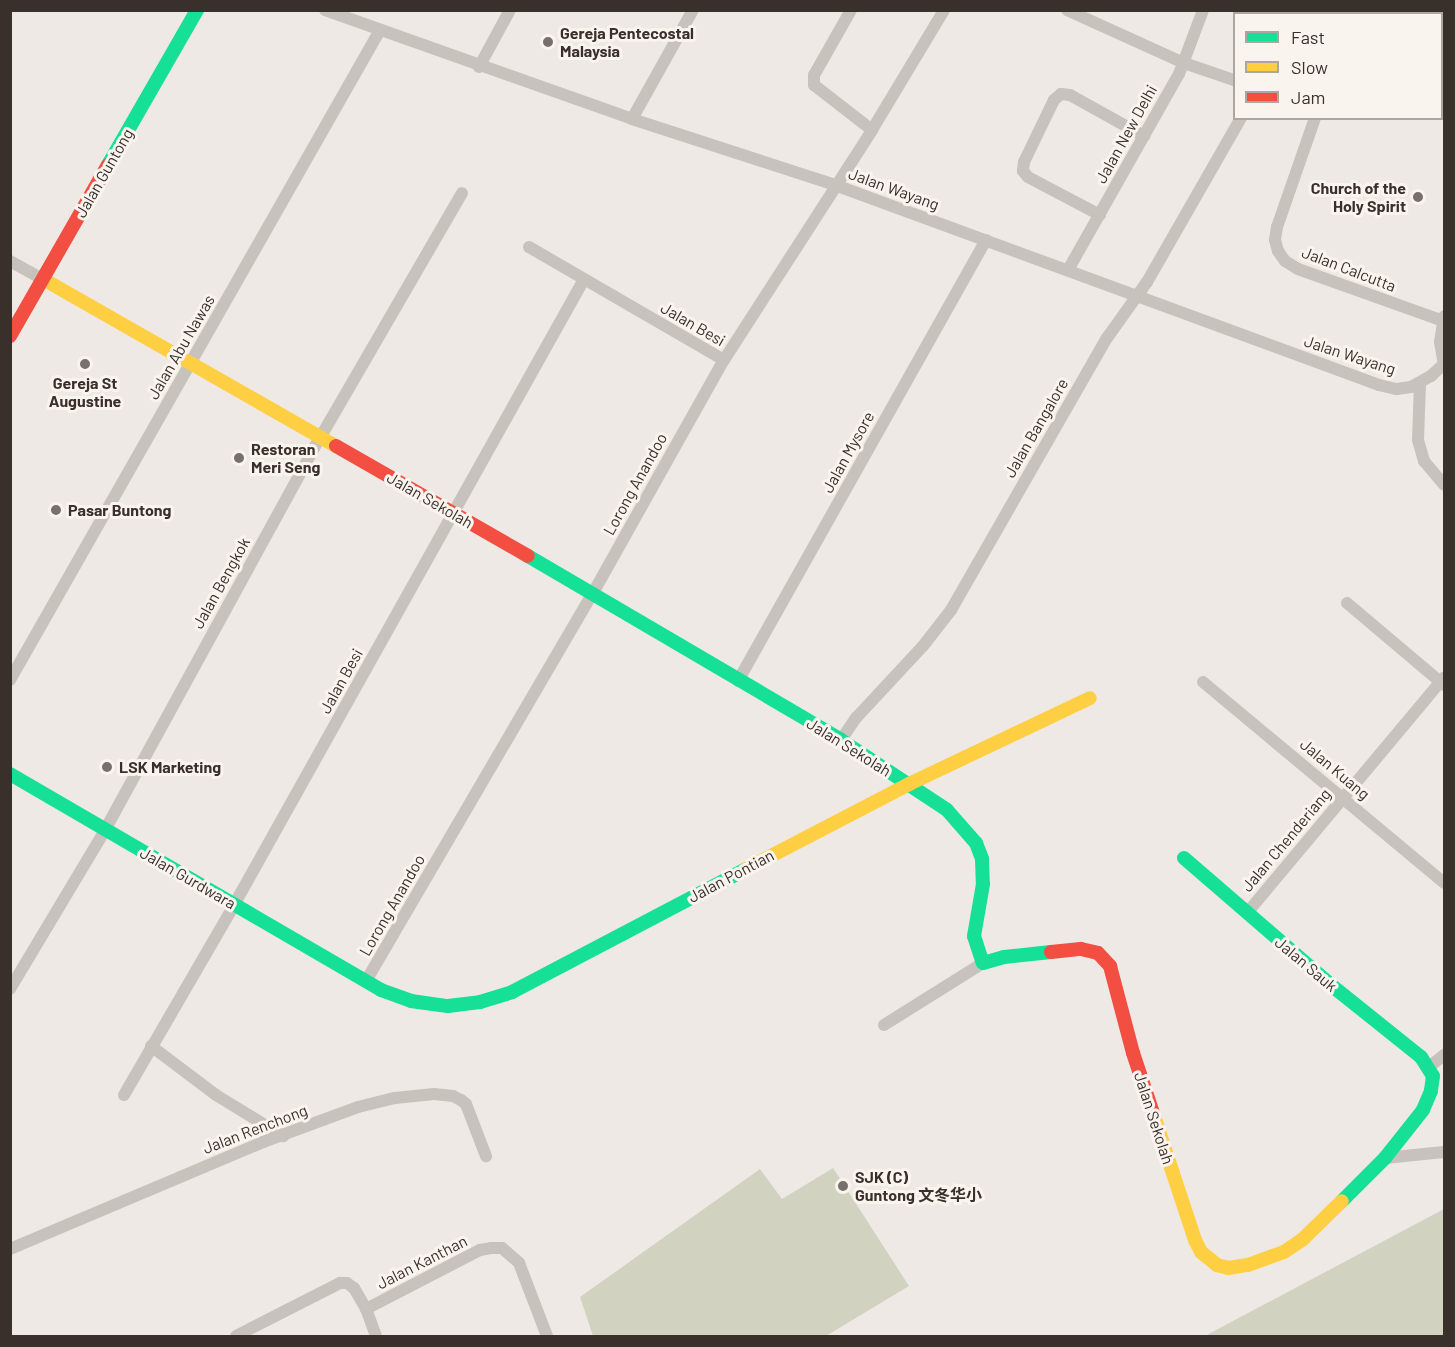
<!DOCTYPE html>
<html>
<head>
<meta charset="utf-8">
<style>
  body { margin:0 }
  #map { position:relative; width:1455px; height:1347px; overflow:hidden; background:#eee9e5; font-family:Barlow,"Noto Sans SC",sans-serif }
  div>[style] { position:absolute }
  .green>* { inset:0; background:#d1d3c0 }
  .street>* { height:12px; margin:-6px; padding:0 6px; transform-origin:6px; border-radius:6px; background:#c8c2bd }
  .fast>* { height:14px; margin:-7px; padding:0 7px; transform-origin:7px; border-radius:7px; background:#16e098 }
  .slow>* { height:14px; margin:-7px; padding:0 7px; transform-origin:7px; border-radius:7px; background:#ffcf43 }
  .jam>* { height:14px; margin:-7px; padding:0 7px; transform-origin:7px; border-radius:7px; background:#f24e42 }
  .dots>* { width:16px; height:16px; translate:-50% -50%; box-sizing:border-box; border:3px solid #faf4ee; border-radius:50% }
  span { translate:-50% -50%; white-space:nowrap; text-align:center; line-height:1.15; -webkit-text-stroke:6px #faf4ee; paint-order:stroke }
  .poi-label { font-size:16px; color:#392f2b; font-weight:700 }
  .left { translate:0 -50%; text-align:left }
  .right { translate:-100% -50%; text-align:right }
  .street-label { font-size:16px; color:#392f2b }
  .frame { position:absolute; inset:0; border:12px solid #392f2b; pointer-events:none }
  .legend { position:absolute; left:1233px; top:12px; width:210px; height:108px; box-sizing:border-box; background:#faf4ee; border:2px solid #ada5a0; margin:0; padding:8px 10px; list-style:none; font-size:18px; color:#392f2b }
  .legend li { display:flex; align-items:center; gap:12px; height:30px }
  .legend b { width:30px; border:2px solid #ada5a0 }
</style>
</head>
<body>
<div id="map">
  <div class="green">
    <i style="clip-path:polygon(833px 1168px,909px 1286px,826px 1336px,593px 1336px,580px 1297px,760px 1169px,782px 1199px)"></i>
    <i style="clip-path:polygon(1444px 1209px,1444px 1336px,1205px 1336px,1218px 1329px)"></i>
  </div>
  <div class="street">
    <i style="left:325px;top:10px;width:326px;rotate:19.5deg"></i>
    <i style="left:632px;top:119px;width:213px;rotate:18deg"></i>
    <i style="left:835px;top:185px;width:580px;rotate:20.19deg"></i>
    <i style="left:1379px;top:385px;width:18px;rotate:13deg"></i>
    <i style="left:1397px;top:389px;width:14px;rotate:-8deg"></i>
    <i style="left:1411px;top:387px;width:23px;rotate:-29deg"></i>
    <i style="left:1431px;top:376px;width:18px;rotate:-43deg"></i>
    <i style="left:851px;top:10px;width:75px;rotate:119.6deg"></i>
    <i style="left:814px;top:75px;width:10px;rotate:90deg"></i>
    <i style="left:814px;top:85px;width:73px;rotate:37.8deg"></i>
    <i style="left:1067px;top:10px;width:128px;rotate:24.4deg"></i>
    <i style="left:1184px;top:63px;width:53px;rotate:18.8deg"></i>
    <i style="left:1353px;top:14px;width:4px;rotate:-76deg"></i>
    <i style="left:479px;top:67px;width:65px;rotate:-61.5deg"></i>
    <i style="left:1315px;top:118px;width:115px;rotate:109.2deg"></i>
    <i style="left:1277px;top:227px;width:13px;rotate:99deg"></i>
    <i style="left:1275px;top:240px;width:11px;rotate:75deg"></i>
    <i style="left:1278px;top:251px;width:12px;rotate:55deg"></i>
    <i style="left:1285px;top:261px;width:15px;rotate:32deg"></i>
    <i style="left:1298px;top:269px;width:154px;rotate:19.7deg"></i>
    <i style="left:632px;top:119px;width:125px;rotate:-60.8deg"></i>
    <i style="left:1100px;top:215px;width:81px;rotate:-152.2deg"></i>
    <i style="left:1028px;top:177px;width:8px;rotate:-130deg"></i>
    <i style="left:1023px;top:171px;width:9px;rotate:-84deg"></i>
    <i style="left:1024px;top:162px;width:69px;rotate:-64.2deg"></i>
    <i style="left:1054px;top:100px;width:9px;rotate:-41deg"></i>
    <i style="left:1061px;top:94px;width:9px;rotate:6deg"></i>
    <i style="left:1070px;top:95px;width:85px;rotate:29deg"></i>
    <i style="left:529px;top:247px;width:225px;rotate:30.1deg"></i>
    <i style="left:10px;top:261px;width:38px;rotate:29deg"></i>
    <i style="left:1068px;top:270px;width:225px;rotate:-60.5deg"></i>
    <i style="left:1179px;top:74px;width:68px;rotate:-69.4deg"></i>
    <i style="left:1444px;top:365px;width:23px;rotate:-100deg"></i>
    <i style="left:1440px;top:342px;width:26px;rotate:-81deg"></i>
    <i style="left:1420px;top:383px;width:57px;rotate:92deg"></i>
    <i style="left:1418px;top:440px;width:22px;rotate:74deg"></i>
    <i style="left:1424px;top:461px;width:31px;rotate:50deg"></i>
    <i style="left:1347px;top:603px;width:127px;rotate:40.2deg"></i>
    <i style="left:10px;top:680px;width:748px;rotate:-60.35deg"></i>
    <i style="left:738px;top:681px;width:506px;rotate:-60.65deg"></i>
    <i style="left:1203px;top:682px;width:314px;rotate:39.8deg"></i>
    <i style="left:841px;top:740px;width:27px;rotate:-56deg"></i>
    <i style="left:856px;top:718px;width:98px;rotate:-47.1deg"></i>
    <i style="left:923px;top:646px;width:46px;rotate:-52.1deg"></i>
    <i style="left:951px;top:610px;width:314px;rotate:-60.2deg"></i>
    <i style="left:1107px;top:338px;width:69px;rotate:-54.5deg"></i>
    <i style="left:1147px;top:282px;width:189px;rotate:-60.2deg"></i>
    <i style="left:1247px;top:913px;width:307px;rotate:-50.1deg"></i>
    <i style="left:366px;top:981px;width:450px;rotate:-59.7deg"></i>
    <i style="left:593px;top:593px;width:267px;rotate:-60.7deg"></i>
    <i style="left:724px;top:360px;width:274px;rotate:-57.2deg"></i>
    <i style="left:872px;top:130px;width:140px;rotate:-59deg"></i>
    <i style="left:10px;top:989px;width:185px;rotate:-59.1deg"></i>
    <i style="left:105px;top:830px;width:447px;rotate:-61.3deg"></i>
    <i style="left:320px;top:438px;width:283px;rotate:-59.9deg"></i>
    <i style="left:884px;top:1025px;width:117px;rotate:-32.1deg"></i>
    <i style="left:151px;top:1046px;width:81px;rotate:37deg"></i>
    <i style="left:216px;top:1095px;width:79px;rotate:31.5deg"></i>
    <i style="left:1429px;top:1067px;width:19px;rotate:-39deg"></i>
    <i style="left:124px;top:1095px;width:220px;rotate:-59.9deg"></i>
    <i style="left:234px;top:905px;width:715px;rotate:-60.78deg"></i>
    <i style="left:1385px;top:1158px;width:59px;rotate:-5.8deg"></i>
    <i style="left:10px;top:1249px;width:275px;rotate:-22.9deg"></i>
    <i style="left:263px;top:1142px;width:101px;rotate:-20.2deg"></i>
    <i style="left:358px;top:1107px;width:38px;rotate:-14deg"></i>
    <i style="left:395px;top:1098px;width:39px;rotate:-6deg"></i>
    <i style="left:434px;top:1094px;width:19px;rotate:6deg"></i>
    <i style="left:453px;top:1096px;width:9px;rotate:27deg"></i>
    <i style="left:461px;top:1100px;width:6px;rotate:39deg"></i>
    <i style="left:466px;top:1104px;width:56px;rotate:69deg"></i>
    <i style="left:236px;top:1336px;width:117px;rotate:-27deg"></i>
    <i style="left:340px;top:1283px;width:7px"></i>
    <i style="left:347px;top:1283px;width:9px;rotate:36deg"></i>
    <i style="left:354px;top:1288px;width:24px;rotate:60deg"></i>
    <i style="left:376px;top:1336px;width:29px;rotate:-110deg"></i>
    <i style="left:366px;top:1309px;width:128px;rotate:-27.4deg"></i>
    <i style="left:480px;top:1250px;width:11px;rotate:-10deg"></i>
    <i style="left:491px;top:1248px;width:11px"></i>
    <i style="left:502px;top:1248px;width:23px;rotate:41deg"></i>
    <i style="left:519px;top:1263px;width:78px;rotate:69deg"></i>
  </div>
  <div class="fast">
    <i style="left:1367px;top:10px;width:10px;rotate:24deg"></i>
    <i style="left:108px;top:165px;width:179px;rotate:-60.1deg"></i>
    <i style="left:528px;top:556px;width:363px;rotate:30.4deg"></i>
    <i style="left:841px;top:740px;width:127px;rotate:33.4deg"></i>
    <i style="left:947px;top:810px;width:44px;rotate:48.7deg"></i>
    <i style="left:976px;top:843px;width:17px;rotate:69deg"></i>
    <i style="left:982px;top:859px;width:25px;rotate:88deg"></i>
    <i style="left:983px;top:884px;width:53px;rotate:99.8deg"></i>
    <i style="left:974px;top:936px;width:28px;rotate:72deg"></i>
    <i style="left:983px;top:963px;width:22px;rotate:-16deg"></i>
    <i style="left:1004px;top:957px;width:47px;rotate:-6.1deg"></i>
    <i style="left:10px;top:774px;width:429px;rotate:30.2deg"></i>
    <i style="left:381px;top:990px;width:32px;rotate:20deg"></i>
    <i style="left:411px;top:1001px;width:37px;rotate:8deg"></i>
    <i style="left:448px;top:1006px;width:32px;rotate:-7deg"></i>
    <i style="left:480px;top:1002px;width:34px;rotate:-17deg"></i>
    <i style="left:512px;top:992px;width:264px;rotate:-27.7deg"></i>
    <i style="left:1184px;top:858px;width:194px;rotate:40.8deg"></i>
    <i style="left:1331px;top:985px;width:115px;rotate:38.7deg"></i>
    <i style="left:1421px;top:1057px;width:22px;rotate:58deg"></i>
    <i style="left:1433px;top:1076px;width:15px;rotate:98deg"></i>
    <i style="left:1431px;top:1091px;width:21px;rotate:113deg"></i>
    <i style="left:1423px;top:1110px;width:61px;rotate:128.4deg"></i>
    <i style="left:1385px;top:1158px;width:61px;rotate:135deg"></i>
  </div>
  <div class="slow">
    <i style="left:1442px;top:35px;width:2px;rotate:27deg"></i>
    <i style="left:43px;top:279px;width:337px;rotate:29.7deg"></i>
    <i style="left:746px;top:869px;width:184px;rotate:-27.5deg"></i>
    <i style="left:909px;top:784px;width:200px;rotate:-25.4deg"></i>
    <i style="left:1153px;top:1113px;width:134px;rotate:71.7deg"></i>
    <i style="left:1195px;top:1240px;width:13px;rotate:63deg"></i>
    <i style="left:1201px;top:1252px;width:21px;rotate:39deg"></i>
    <i style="left:1217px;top:1265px;width:11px;rotate:15deg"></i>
    <i style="left:1228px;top:1268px;width:20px;rotate:-9deg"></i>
    <i style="left:1248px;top:1265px;width:38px;rotate:-20deg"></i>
    <i style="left:1284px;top:1252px;width:23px;rotate:-34deg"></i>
    <i style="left:1303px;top:1239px;width:54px;rotate:-44.3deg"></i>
  </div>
  <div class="jam">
    <i style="left:10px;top:336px;width:197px;rotate:-60.2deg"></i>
    <i style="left:336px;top:446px;width:221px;rotate:29.8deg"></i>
    <i style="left:1051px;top:952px;width:30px;rotate:-6deg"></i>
    <i style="left:1081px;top:949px;width:17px;rotate:13deg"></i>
    <i style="left:1098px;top:953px;width:18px;rotate:47deg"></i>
    <i style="left:1110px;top:966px;width:90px;rotate:75.2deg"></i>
    <i style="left:1133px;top:1053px;width:63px;rotate:71.6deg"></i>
  </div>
  <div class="dots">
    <i style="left:548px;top:42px;background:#78706c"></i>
    <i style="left:1418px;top:197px;background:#78706c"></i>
    <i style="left:85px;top:364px;background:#78706c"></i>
    <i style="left:239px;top:458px;background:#78706c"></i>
    <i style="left:56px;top:510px;background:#78706c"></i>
    <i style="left:107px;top:767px;background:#78706c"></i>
    <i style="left:843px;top:1186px;background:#78706c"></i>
  </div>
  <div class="poi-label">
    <span class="left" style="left:560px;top:42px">Gereja Pentecostal<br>Malaysia</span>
    <span class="right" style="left:1406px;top:197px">Church of the<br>Holy Spirit</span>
    <span style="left:85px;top:392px">Gereja St<br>Augustine</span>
    <span class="left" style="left:251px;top:458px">Restoran<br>Meri Seng</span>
    <span class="left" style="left:68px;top:510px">Pasar Buntong</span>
    <span class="left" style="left:119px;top:767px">LSK Marketing</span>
    <span class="left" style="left:855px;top:1186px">SJK (C)<br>Guntong 文冬华小</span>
  </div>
  <div class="street-label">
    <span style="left:1126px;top:134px;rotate:-61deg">Jalan New Delhi</span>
    <span style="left:104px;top:173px;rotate:-60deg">Jalan Guntong</span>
    <span style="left:894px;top:189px;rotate:20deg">Jalan Wayang</span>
    <span style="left:1349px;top:269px;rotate:21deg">Jalan Calcutta</span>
    <span style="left:693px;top:324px;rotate:30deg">Jalan Besi</span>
    <span style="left:181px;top:347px;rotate:-60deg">Jalan Abu Nawas</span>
    <span style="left:1350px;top:355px;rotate:18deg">Jalan Wayang</span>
    <span style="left:1036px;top:428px;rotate:-60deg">Jalan Bangalore</span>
    <span style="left:848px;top:452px;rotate:-61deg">Jalan Mysore</span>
    <span style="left:635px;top:484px;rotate:-61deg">Lorong Anandoo</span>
    <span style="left:430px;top:500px;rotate:30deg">Jalan Sekolah</span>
    <span style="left:221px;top:583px;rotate:-61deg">Jalan Bengkok</span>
    <span style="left:341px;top:681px;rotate:-61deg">Jalan Besi</span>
    <span style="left:849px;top:747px;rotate:32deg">Jalan Sekolah</span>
    <span style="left:1335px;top:769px;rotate:40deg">Jalan Kuang</span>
    <span style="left:1286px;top:840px;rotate:-50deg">Jalan Chenderiang</span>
    <span style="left:731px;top:876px;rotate:-28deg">Jalan Pontian</span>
    <span style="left:188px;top:878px;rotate:30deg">Jalan Gurdwara</span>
    <span style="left:392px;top:905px;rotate:-60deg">Lorong Anandoo</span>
    <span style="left:1306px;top:964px;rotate:40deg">Jalan Sauk</span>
    <span style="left:1154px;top:1118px;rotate:72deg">Jalan Sekolah</span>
    <span style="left:255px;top:1129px;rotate:-21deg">Jalan Renchong</span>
    <span style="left:422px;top:1262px;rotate:-27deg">Jalan Kanthan</span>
  </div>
  <div class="frame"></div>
  <ul class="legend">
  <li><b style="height:8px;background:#16e098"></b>Fast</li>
  <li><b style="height:8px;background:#ffcf43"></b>Slow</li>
  <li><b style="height:8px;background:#f24e42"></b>Jam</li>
  </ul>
</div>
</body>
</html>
